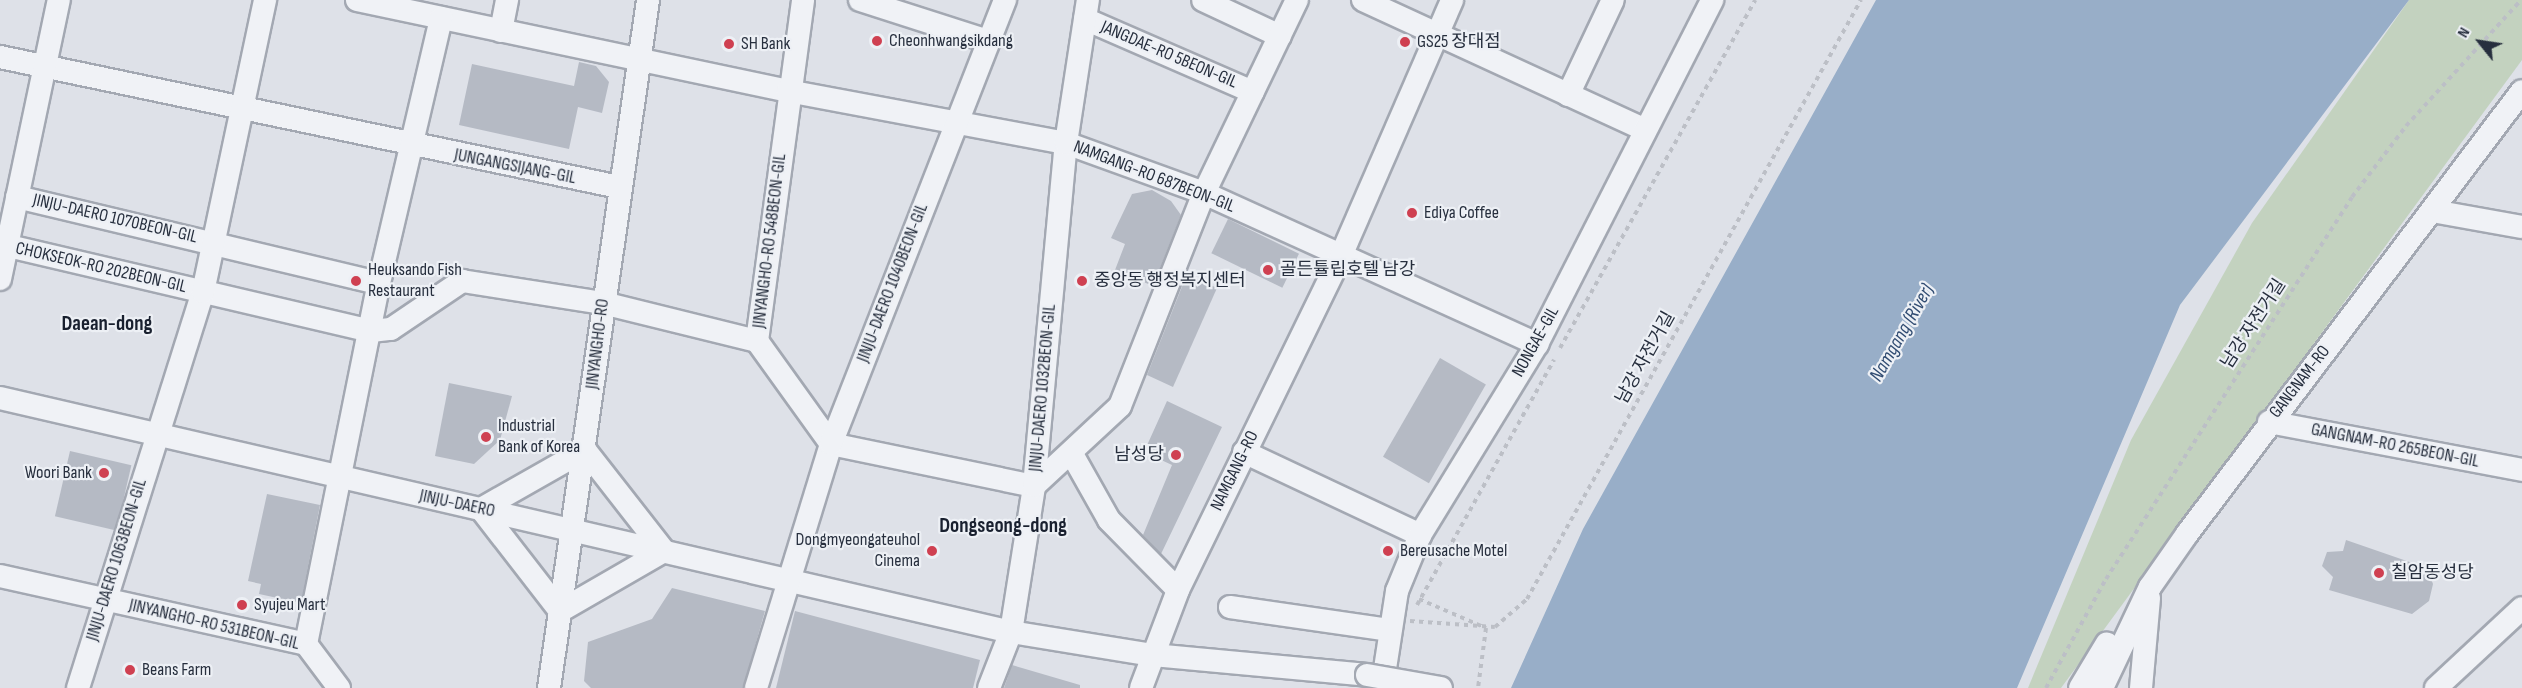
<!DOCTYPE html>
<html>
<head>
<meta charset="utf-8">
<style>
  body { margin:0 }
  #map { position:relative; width:2522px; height:688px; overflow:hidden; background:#dee1e8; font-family:"Sofia Sans Condensed","Noto Sans KR",sans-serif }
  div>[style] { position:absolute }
  .green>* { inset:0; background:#c3d2bf }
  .water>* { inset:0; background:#98aec8 }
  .building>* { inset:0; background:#b5bac4; transform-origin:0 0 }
  .path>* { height:4px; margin-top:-2px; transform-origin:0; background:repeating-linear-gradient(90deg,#bcbfc6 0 4.5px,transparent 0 9px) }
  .roads { filter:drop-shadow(2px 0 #a3a8b2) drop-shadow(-2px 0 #a3a8b2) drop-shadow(0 2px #a3a8b2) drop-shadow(0 -2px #a3a8b2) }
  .minor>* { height:22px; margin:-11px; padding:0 11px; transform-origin:11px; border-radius:11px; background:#f0f2f6 }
  .bridges { filter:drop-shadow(2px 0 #a3a8b2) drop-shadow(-2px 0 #a3a8b2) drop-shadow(0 2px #a3a8b2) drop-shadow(0 -2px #a3a8b2) }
  .minor-bridge>* { height:22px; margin:-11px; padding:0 11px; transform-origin:11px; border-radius:11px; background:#f0f2f6 }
  .dots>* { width:16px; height:16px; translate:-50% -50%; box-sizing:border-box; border:3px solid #edf0f5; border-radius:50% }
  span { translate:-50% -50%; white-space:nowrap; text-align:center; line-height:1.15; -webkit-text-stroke:4.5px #edf0f5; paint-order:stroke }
  .poi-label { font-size:18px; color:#272f3e }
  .left { translate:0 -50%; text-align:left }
  .right { translate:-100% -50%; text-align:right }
  .street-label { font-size:18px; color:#272f3e }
  .water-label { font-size:20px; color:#314c72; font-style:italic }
  .quarter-label { font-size:21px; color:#19202f; font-weight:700 }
  .north { position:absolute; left:2450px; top:12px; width:60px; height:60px; -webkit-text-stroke:4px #edf0f5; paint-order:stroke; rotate:300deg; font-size:16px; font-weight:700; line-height:24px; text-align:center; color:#272f3e }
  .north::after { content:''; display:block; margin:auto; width:21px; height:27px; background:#272f3e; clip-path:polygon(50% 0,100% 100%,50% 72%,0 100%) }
</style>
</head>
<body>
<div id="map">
  <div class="green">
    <i style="clip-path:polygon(2409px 0,2522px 0,2522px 60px,2061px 688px,2028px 688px,2131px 440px,2252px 223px)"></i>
  </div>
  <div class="water">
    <i style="clip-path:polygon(1876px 0,2409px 0,2180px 305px,2017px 688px,1511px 688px,1583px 529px)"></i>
  </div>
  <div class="building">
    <i style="clip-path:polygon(579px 62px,596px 66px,609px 82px,602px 113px,578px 107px,569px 149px,459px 125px,472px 64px,574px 86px)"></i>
    <i style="clip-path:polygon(1152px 190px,1171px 201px,1181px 215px,1153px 286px,1115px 270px,1125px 244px,1111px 238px,1132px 194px)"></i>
    <i style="left:1228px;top:219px;width:79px;height:38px;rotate:26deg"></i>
    <i style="clip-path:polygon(1187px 274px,1217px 288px,1173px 387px,1147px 375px)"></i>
    <i style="left:1440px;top:358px;width:53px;height:114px;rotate:30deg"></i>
    <i style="clip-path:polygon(449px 383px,512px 396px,500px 440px,474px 464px,435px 456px)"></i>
    <i style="clip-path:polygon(1167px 401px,1222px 427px,1161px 554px,1143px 535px,1172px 465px,1144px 452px)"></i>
    <i style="left:70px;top:451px;width:63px;height:67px;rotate:13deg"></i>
    <i style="clip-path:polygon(267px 494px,320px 505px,301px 603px,259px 594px,261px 584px,248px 581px)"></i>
    <i style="clip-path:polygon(2346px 540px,2427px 568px,2433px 584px,2429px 601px,2412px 614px,2329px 590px,2333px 577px,2322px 566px,2327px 552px,2343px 551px)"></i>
    <i style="clip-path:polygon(672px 588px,765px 611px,743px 688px,591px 688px,584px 681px,588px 642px,652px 619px)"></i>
    <i style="clip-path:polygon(795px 611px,980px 660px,973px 688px,776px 688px)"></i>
    <i style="clip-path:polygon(1012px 665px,1080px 685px,1080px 688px,1004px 688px)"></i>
  </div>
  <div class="path">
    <i style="left:1560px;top:348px;width:399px;rotate:-60.7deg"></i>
    <i style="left:1419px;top:599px;width:73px;rotate:23.4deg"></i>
    <i style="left:1486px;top:628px;width:61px;rotate:97.6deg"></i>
    <i style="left:1417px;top:605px;width:281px;rotate:-60.8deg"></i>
    <i style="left:1410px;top:621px;width:85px;rotate:4deg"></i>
    <i style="left:1495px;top:627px;width:43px;rotate:-41.2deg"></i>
    <i style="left:1527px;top:599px;width:686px;rotate:-60.86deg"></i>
    <i style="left:2046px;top:688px;width:124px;rotate:-61.2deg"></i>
    <i style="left:2106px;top:579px;width:454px;rotate:-57.2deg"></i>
    <i style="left:2352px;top:197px;width:89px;rotate:-52.7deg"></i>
    <i style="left:2406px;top:126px;width:171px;rotate:-47.6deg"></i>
  </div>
  <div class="roads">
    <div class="minor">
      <i style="left:357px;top:0;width:441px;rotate:11.9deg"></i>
      <i style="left:788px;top:91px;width:283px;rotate:10.6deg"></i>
      <i style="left:1066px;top:143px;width:147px;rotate:19.9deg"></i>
      <i style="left:1204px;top:193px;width:366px;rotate:24.4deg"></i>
      <i style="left:860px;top:0;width:134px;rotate:17.8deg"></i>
      <i style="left:1203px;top:0;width:85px;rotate:25.1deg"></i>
      <i style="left:1363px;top:0;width:311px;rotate:24.7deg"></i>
      <i style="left:1085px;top:19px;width:183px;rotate:23.5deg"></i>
      <i style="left:501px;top:31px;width:32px;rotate:-79deg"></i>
      <i style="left:0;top:57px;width:633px;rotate:11.86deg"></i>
      <i style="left:1568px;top:95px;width:105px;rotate:-64.7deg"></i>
      <i style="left:17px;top:197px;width:372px;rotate:13.4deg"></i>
      <i style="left:2433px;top:211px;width:90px;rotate:10.2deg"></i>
      <i style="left:0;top:244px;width:381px;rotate:13.2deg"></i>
      <i style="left:371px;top:331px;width:20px;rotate:-6deg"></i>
      <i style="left:391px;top:329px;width:86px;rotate:-34.1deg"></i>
      <i style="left:462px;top:281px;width:143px;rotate:8.9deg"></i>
      <i style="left:603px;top:303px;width:159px;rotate:13.9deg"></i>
      <i style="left:0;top:279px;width:285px;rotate:-78.1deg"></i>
      <i style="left:757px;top:341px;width:344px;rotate:-82.3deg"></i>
      <i style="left:757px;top:341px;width:127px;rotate:54.3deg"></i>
      <i style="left:0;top:398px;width:1038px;rotate:13.03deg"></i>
      <i style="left:1011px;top:632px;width:144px;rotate:9.2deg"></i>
      <i style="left:1153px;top:655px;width:215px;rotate:5.3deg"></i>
      <i style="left:2269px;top:422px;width:258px;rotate:10.7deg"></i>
      <i style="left:831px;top:444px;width:207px;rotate:11.7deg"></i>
      <i style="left:585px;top:450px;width:128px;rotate:52deg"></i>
      <i style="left:664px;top:551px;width:120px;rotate:150deg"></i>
      <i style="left:560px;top:611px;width:129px;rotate:-127.8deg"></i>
      <i style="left:481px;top:509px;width:120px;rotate:-29.6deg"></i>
      <i style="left:1244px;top:452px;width:195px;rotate:25.2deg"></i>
      <i style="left:1073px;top:456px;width:73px;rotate:60.6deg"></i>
      <i style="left:1109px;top:520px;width:98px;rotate:45.4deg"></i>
      <i style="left:1034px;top:486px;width:117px;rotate:-42.9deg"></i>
      <i style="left:1120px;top:406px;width:229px;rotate:-68.5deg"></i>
      <i style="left:1204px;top:193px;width:214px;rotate:-64.3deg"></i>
      <i style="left:0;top:576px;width:313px;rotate:12.5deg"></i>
      <i style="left:306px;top:644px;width:55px;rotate:53.1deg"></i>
      <i style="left:1230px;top:607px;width:162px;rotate:8.2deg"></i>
      <i style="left:306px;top:644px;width:368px;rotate:-78.6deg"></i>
      <i style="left:379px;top:283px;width:272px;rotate:-76.8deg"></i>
      <i style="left:78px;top:688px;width:415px;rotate:-72.5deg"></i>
      <i style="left:203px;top:292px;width:299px;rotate:-78deg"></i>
      <i style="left:549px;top:688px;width:695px;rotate:-81.81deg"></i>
      <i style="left:756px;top:688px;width:255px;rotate:-72.9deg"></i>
      <i style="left:831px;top:444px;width:477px;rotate:-68.6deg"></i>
      <i style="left:989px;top:688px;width:60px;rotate:-68.6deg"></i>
      <i style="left:1011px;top:632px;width:148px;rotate:-81deg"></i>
      <i style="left:1034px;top:486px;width:344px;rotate:-84.7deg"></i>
      <i style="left:1066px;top:143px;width:145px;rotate:-81.3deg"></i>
      <i style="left:1141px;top:688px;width:105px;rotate:-69.3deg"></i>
      <i style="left:1178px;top:590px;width:369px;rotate:-64deg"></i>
      <i style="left:1340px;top:258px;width:281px;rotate:-66.5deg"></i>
      <i style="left:1382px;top:688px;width:98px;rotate:-81.2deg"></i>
      <i style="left:1397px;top:591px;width:61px;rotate:-67.7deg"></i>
      <i style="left:1420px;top:535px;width:224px;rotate:-58.5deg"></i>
      <i style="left:1537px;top:344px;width:386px;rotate:-63deg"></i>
      <i style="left:2080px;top:688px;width:52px;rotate:-59deg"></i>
      <i style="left:2102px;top:688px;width:112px;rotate:-64.6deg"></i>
      <i style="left:2150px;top:587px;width:65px;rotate:-55.1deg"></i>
      <i style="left:2187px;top:534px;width:555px;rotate:-52.9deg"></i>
      <i style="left:2141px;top:688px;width:90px;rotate:-84.9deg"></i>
      <i style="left:2436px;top:688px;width:117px;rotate:-42.9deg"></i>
    </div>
  </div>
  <div class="bridges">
    <div class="minor-bridge">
      <i style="left:1367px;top:675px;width:75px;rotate:10deg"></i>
    </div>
  </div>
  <div class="dots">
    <i style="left:877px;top:41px;background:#cf4051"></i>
    <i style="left:1405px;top:42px;background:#cf4051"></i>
    <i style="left:729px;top:44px;background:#cf4051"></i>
    <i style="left:1412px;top:213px;background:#cf4051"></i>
    <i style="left:1268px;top:270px;background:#cf4051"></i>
    <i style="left:356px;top:281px;background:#cf4051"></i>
    <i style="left:1082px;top:281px;background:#cf4051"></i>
    <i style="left:486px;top:437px;background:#cf4051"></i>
    <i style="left:1176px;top:455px;background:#cf4051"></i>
    <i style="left:104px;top:473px;background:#cf4051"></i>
    <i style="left:932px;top:551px;background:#cf4051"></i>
    <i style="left:1388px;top:551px;background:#cf4051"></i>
    <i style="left:2379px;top:573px;background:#cf4051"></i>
    <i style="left:242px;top:605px;background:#cf4051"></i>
    <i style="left:130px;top:670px;background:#cf4051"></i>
  </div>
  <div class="poi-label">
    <span class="left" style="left:889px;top:41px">Cheonhwangsikdang</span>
    <span class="left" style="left:1417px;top:42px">GS25 장대점</span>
    <span class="left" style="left:741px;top:44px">SH Bank</span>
    <span class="left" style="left:1424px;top:213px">Ediya Coffee</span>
    <span class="left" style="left:1280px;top:270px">골든튤립호텔 남강</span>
    <span class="left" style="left:368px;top:281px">Heuksando Fish<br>Restaurant</span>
    <span class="left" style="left:1094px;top:281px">중앙동 행정복지센터</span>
    <span class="left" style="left:498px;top:437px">Industrial<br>Bank of Korea</span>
    <span class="right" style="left:1164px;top:455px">남성당</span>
    <span class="right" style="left:92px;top:473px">Woori Bank</span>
    <span class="right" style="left:920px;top:551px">Dongmyeongateuhol<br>Cinema</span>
    <span class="left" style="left:1400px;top:551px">Bereusache Motel</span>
    <span class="left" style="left:2391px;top:573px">칠암동성당</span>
    <span class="left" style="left:254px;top:605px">Syujeu Mart</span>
    <span class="left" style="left:142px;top:670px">Beans Farm</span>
  </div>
  <div class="street-label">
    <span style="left:1169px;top:55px;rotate:23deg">JANGDAE-RO 5BEON-GIL</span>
    <span style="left:515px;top:167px;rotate:11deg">JUNGANGSIJANG-GIL</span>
    <span style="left:1154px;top:177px;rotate:21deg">NAMGANG-RO 687BEON-GIL</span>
    <span style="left:115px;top:219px;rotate:13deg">JINJU-DAERO 1070BEON-GIL</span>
    <span style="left:770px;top:241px;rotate:-83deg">JINYANGHO-RO 548BEON-GIL</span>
    <span style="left:101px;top:268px;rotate:13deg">CHOKSEOK-RO 202BEON-GIL</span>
    <span style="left:893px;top:283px;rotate:-69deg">JINJU-DAERO 1040BEON-GIL</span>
    <span style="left:2254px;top:324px;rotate:-57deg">남강 자전거길</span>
    <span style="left:1536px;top:342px;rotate:-61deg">NONGAE-GIL</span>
    <span style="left:598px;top:344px;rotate:-83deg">JINYANGHO-RO</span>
    <span style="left:1646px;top:358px;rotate:-61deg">남강 자전거길</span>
    <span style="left:2300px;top:382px;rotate:-52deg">GANGNAM-RO</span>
    <span style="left:1043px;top:388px;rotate:-85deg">JINJU-DAERO 1032BEON-GIL</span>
    <span style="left:2395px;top:446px;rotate:11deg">GANGNAM-RO 265BEON-GIL</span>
    <span style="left:1235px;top:471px;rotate:-64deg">NAMGANG-RO</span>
    <span style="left:457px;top:504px;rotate:12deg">JINJU-DAERO</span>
    <span style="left:117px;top:560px;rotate:-73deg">JINJU-DAERO 1063BEON-GIL</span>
    <span style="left:214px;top:625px;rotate:13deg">JINYANGHO-RO 531BEON-GIL</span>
  </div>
  <div class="water-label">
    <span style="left:1902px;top:333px;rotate:-60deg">Namgang (River)</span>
  </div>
  <div class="quarter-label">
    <span style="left:107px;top:324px">Daean-dong</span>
    <span style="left:1003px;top:526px">Dongseong-dong</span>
  </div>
  <div class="north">N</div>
</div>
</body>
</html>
